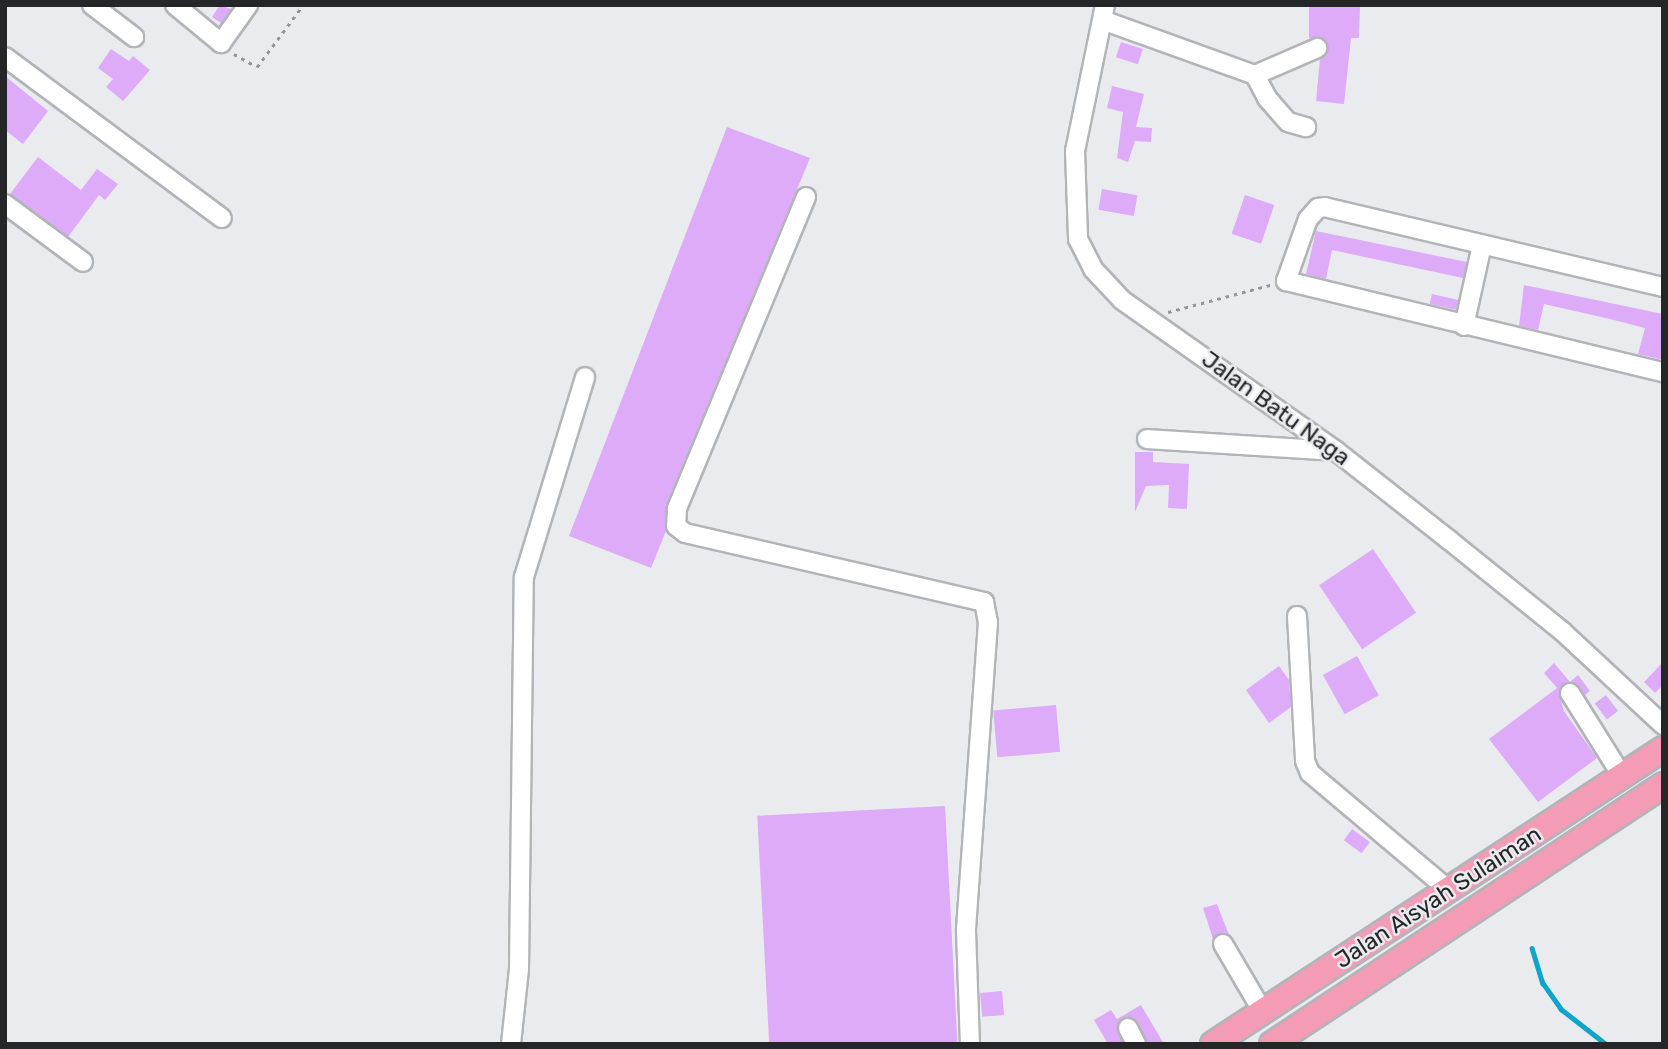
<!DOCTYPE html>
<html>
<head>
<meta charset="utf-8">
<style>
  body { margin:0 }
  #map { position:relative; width:1668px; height:1049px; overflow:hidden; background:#e9ebef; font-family:Rubik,sans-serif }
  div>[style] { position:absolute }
  .stream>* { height:4.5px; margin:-2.25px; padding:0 2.25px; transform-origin:2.25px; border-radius:2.25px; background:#0fa5ca }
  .building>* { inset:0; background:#deabf9; transform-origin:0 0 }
  .path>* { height:2.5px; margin-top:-1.25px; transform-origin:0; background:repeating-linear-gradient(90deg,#949598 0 3.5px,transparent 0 8.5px) }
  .roads { filter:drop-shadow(2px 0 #b2b4b8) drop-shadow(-2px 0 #b2b4b8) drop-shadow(0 2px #b2b4b8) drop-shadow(0 -2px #b2b4b8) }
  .minor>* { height:18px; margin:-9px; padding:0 9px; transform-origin:9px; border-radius:9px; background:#fff }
  .highway>* { height:24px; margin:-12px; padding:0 12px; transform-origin:12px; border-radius:12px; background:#f49cb6 }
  span { translate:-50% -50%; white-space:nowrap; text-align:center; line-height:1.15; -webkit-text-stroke:5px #e9ebef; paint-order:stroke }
  .street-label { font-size:23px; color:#252628 }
  .frame { position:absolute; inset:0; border:7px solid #252628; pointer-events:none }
</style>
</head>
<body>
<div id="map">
  <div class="stream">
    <i style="left:1532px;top:948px;width:37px;rotate:73deg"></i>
    <i style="left:1543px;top:983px;width:32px;rotate:55deg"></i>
    <i style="left:1561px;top:1009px;width:57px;rotate:37.9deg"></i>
  </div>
  <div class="building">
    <i style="clip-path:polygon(220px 5px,231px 9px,221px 23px,212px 17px)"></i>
    <i style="clip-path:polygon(1309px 5px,1360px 5px,1359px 38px,1351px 38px,1344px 104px,1316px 101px,1320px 59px,1328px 49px,1322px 38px,1309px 38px)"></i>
    <i style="left:1121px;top:42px;width:23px;height:16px;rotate:18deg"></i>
    <i style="clip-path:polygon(111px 49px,129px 61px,133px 56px,150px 70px,123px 101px,106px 87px,113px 79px,98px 68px)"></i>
    <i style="clip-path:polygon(5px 76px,48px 111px,23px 144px,5px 130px)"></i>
    <i style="clip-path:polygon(1112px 86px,1144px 94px,1136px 127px,1152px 128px,1151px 142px,1135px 141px,1128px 162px,1117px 158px,1123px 112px,1107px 108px)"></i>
    <i style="clip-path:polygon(727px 127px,810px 158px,666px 505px,666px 531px,651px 568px,569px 536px)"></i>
    <i style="clip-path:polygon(38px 157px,81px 190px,97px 169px,118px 184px,105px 200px,99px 195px,68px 237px,10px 194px)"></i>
    <i style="left:1102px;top:189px;width:36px;height:21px;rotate:10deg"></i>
    <i style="left:1245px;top:195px;width:31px;height:41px;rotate:19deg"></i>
    <i style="clip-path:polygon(1316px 231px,1467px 262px,1463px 278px,1332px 250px,1326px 279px,1306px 274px)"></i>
    <i style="clip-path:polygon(1524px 285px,1663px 314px,1663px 360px,1638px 354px,1645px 328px,1614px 320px,1544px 304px,1538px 330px,1519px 326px)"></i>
    <i style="left:1432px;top:294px;width:27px;height:10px;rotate:13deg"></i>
    <i style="clip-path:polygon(1135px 452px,1153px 452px,1153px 462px,1189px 464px,1187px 509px,1168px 508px,1169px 485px,1146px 486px,1135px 512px)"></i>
    <i style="left:1373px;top:549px;width:77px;height:65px;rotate:56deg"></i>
    <i style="left:1357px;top:656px;width:45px;height:39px;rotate:61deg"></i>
    <i style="clip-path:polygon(1663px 662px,1663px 685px,1655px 693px,1644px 682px)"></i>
    <i style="clip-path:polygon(1554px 663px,1570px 682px,1578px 675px,1590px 691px,1585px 695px,1569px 682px,1559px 694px,1564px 711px,1597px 758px,1538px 802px,1489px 739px,1557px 688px,1544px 673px)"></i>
    <i style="clip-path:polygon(1279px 666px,1289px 680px,1291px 707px,1269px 723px,1246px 690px)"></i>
    <i style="left:1606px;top:695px;width:20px;height:14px;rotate:53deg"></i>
    <i style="left:1056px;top:705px;width:47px;height:63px;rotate:85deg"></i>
    <i style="left:945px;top:806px;width:238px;height:188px;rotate:87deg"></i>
    <i style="left:1352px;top:829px;width:22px;height:14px;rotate:36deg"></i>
    <i style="clip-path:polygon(1217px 904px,1229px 935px,1222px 933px,1213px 939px,1203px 908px)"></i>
    <i style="left:1002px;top:991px;width:24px;height:22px;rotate:85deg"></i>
    <i style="clip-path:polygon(1141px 1005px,1164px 1044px,1147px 1044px,1138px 1022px,1128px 1017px,1117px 1027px,1123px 1044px,1108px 1044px,1094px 1020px,1111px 1010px,1117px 1019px)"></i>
  </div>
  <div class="path">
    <i style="left:234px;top:54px;width:26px;rotate:29deg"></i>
    <i style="left:257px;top:67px;width:77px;rotate:-53.4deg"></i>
    <i style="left:1168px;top:312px;width:106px;rotate:-14.8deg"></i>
  </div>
  <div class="roads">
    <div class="minor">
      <i style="left:92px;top:5px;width:53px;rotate:37.3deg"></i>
      <i style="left:175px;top:5px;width:60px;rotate:39.6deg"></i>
      <i style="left:221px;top:43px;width:47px;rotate:-54.6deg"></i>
      <i style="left:1105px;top:5px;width:149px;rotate:101.6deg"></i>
      <i style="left:1075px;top:151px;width:88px;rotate:88deg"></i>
      <i style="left:1078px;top:239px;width:34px;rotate:63deg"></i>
      <i style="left:1093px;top:269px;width:42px;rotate:46.9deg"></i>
      <i style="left:1122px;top:300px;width:262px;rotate:35.2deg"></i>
      <i style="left:1336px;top:451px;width:144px;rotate:38.2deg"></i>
      <i style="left:1449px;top:540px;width:146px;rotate:38.9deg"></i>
      <i style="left:1563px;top:632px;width:137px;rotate:42.9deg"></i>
      <i style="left:1105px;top:21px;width:159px;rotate:19.8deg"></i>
      <i style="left:1255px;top:75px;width:26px;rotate:62deg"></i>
      <i style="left:1267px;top:98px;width:32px;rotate:49deg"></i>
      <i style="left:1288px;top:122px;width:19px;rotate:16deg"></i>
      <i style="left:5px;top:57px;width:270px;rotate:36.6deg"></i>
      <i style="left:1255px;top:75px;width:68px;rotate:-23.5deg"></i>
      <i style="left:806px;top:197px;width:338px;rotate:112.5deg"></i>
      <i style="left:677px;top:509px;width:17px;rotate:93deg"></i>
      <i style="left:676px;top:526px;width:11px;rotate:38deg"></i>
      <i style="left:685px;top:533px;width:307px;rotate:13deg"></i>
      <i style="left:984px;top:602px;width:20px;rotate:79deg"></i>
      <i style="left:988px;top:622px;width:310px;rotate:94.1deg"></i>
      <i style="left:966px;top:931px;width:113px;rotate:88deg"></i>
      <i style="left:5px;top:204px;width:97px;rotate:36.6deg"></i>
      <i style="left:1663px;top:287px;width:347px;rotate:-166.7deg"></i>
      <i style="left:1325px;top:207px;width:7px;rotate:172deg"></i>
      <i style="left:1318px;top:208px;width:15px;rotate:132deg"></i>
      <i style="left:1308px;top:219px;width:66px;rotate:109.5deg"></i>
      <i style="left:1286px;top:281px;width:388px;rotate:13.6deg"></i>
      <i style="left:1464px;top:326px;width:83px;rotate:-77.5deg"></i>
      <i style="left:1147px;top:439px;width:189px;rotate:3.6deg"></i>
      <i style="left:1297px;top:616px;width:145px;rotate:86.8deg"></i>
      <i style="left:1305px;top:761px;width:13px;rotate:67deg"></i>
      <i style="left:1310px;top:773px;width:182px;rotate:40.1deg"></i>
      <i style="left:1570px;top:693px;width:98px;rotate:57.9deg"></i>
      <i style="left:1223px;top:944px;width:79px;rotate:59.5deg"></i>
      <i style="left:1128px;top:1028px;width:18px;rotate:63deg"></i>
      <i style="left:511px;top:1044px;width:75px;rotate:-83.9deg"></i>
      <i style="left:519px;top:969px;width:392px;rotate:-89.3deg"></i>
      <i style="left:524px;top:577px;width:209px;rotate:-73deg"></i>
    </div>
    <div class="highway">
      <i style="left:1213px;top:1044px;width:538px;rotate:-33.25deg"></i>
      <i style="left:1272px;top:1044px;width:469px;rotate:-33.5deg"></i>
    </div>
  </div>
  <div class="street-label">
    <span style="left:1276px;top:408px;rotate:36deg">Jalan Batu Naga</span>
    <span style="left:1438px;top:897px;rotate:-33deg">Jalan Aisyah Sulaiman</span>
  </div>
  <div class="frame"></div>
</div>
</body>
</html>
